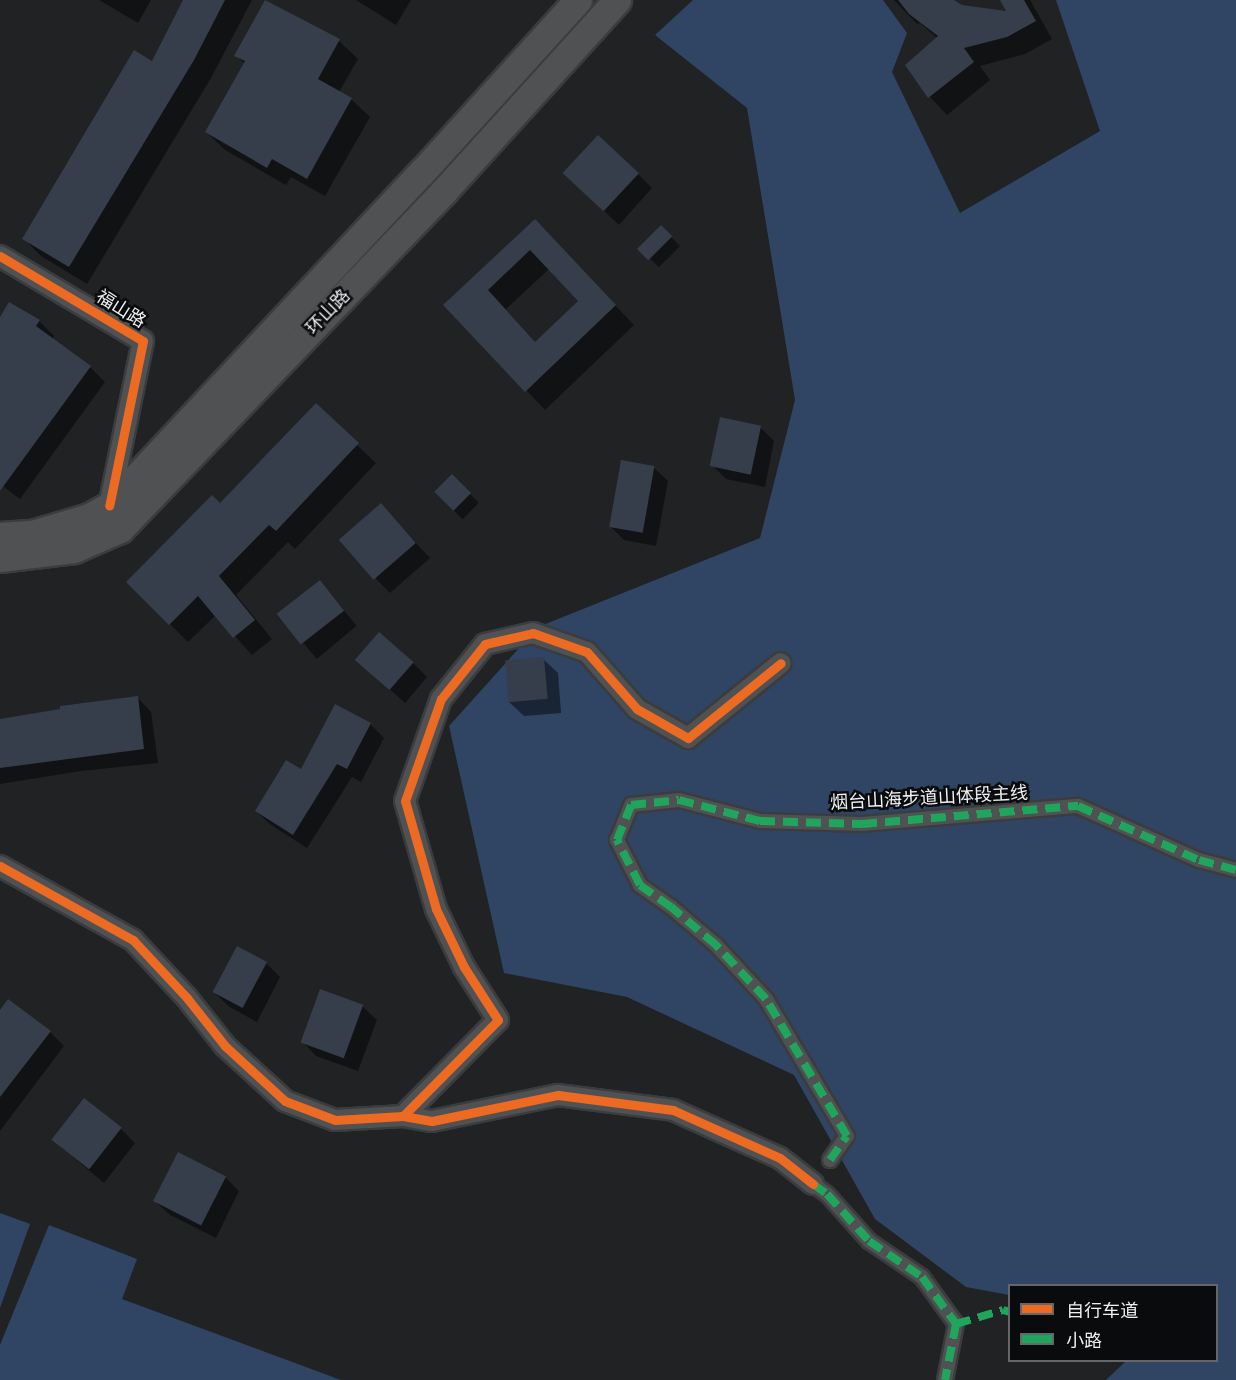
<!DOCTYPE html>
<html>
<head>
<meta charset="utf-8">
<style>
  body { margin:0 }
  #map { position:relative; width:1236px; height:1380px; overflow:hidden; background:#202224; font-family:"DejaVu Sans","Noto Sans SC",sans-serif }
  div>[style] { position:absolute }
  .green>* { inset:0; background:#304463 }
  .shadow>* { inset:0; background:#0007; transform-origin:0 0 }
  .building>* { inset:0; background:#353e4a; transform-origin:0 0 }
  .roads { filter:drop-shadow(2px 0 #3b3c3e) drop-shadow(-2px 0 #3b3c3e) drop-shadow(0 2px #3b3c3e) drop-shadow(0 -2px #3b3c3e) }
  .pedestrian>* { height:14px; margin:-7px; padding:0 7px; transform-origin:7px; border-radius:7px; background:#505153 }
  .minor>* { height:20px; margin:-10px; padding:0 10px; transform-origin:10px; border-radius:10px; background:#505153 }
  .secondary>* { height:27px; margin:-13.5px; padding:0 13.5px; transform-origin:13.5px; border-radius:13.5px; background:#505153 }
  .quiet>* { height:8px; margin-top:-4px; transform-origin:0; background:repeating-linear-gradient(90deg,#20a55d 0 15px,transparent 0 23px) }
  .cycleway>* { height:9px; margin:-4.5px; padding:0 4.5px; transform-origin:4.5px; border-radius:4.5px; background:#ed6a23 }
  span { translate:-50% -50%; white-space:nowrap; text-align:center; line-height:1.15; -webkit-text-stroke:5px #0a0b0d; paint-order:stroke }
  .street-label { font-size:18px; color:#edeff2 }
  .legend { position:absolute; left:1008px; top:1284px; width:210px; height:78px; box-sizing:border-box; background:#0a0b0d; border:2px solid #656669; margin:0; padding:8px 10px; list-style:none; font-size:18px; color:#edeff2 }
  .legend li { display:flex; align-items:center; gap:12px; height:30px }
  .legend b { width:30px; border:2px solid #656669 }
</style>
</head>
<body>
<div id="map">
  <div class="green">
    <i style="clip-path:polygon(693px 0,883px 0,907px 33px,892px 72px,960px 213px,1100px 131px,1056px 0,1236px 0,1236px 1380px,1106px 1380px,1126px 1361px,1216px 1360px,1216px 1286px,1010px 1286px,1009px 1295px,966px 1287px,875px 1219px,794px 1075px,627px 997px,504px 973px,449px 726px,538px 627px,760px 538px,795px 400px,747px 108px,655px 35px)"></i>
    <i style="clip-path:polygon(0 1213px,30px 1224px,0 1308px)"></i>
    <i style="clip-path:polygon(49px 1225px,137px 1259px,122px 1299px,341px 1380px,0 1380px,0 1345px)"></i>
  </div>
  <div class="shadow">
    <i style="clip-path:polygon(99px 0,151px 0,138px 23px)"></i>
    <i style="clip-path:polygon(185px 0,252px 0,211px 78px,87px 284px,41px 256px,24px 239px,152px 63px)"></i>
    <i style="clip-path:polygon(356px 0,411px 0,396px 25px)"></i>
    <i style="clip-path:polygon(894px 0,952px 0,961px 6px,1009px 13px,1002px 0,1030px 0,1052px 39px,1025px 54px,980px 66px,990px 80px,947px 115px,930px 97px,907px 65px,937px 38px,920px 23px,917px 24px)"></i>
    <i style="clip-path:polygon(266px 1px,339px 41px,358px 59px,339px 92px,351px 99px,370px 117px,325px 196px,291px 177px,286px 185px,225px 150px,206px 132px,245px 64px,236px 55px)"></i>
    <i style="clip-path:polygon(638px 174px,652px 188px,619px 225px,579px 187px)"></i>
    <i style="clip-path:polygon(evenodd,535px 221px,634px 325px,545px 410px,446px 305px,535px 221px,549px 269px,580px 302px,535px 343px,505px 310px,549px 269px)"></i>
    <i style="left:661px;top:227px;width:27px;height:30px;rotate:45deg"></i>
    <i style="clip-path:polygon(0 320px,39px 321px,54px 336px,52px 339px,90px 367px,105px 382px,20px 499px,0 484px)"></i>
    <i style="clip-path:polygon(760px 427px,774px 441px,765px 487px,726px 479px,712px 465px)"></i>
    <i style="clip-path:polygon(357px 445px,376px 463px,295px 549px,288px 542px,236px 595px,272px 639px,252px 655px,216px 615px,188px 642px,128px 582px,220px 506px)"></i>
    <i style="clip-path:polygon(653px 467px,668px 481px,656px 546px,624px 540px,610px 526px)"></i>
    <i style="left:452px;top:476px;width:38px;height:23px;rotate:45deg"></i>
    <i style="clip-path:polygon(381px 505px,430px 558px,390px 593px,376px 579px)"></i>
    <i style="left:320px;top:582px;width:57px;height:52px;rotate:50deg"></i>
    <i style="clip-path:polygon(543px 659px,558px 673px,561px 713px,524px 716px,509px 702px)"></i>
    <i style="clip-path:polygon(357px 660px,413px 663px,427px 677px,405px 703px)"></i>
    <i style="clip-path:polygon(137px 697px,151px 712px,158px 763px,81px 771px,0 784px,0 720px)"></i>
    <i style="clip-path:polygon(370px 724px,384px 738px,361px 782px,352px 777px,307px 848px,271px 825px,256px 811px,301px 771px)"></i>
    <i style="clip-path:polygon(266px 963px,280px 977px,257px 1022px,228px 1006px,214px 992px)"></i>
    <i style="clip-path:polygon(362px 1006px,377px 1020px,358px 1071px,316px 1056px,302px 1041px)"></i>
    <i style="clip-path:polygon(0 1013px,50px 1032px,64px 1046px,0 1131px)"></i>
    <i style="clip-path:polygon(121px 1129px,135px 1143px,104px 1183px,53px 1140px)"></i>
    <i style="clip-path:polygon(225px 1177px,239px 1191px,216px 1238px,170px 1215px,155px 1201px)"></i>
  </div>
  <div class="building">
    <i style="clip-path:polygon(183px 0,225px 0,194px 60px,69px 267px,22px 239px,134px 50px,152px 61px)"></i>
    <i style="clip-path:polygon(265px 0,340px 39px,318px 79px,352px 98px,307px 179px,272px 159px,267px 168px,205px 132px,245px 61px,234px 56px)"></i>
    <i style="clip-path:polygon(898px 0,954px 0,962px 5px,1006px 11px,1000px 0,1024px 0,1036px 21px,1007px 37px,964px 48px,974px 62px,928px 98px,905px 65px,938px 36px,909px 14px)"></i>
    <i style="left:598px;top:135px;width:56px;height:52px;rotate:43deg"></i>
    <i style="clip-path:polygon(evenodd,535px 219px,616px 305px,525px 392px,443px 305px,535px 219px,530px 250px,578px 301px,535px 342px,488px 290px,530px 250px)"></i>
    <i style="left:661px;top:225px;width:16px;height:34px;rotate:45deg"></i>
    <i style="clip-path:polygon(9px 302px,40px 320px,36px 326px,91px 366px,0 491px,0 317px)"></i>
    <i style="clip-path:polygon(316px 403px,359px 443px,276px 531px,269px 525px,219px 576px,255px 620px,233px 638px,198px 596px,169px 625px,126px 582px,212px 495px,220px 503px)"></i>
    <i style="left:720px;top:417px;width:42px;height:50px;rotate:12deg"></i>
    <i style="left:621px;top:460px;width:34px;height:68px;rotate:10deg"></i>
    <i style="left:452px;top:474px;width:27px;height:25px;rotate:45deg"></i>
    <i style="left:381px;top:503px;width:53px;height:56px;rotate:49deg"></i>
    <i style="left:320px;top:580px;width:39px;height:55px;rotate:52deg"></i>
    <i style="left:379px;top:632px;width:46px;height:37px;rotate:41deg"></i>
    <i style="left:544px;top:657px;width:42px;height:39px;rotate:85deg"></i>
    <i style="clip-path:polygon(138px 696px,144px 749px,0 768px,0 719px,60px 709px,60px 706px)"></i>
    <i style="clip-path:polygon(335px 704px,371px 723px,347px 769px,337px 764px,293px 835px,255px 811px,286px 760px,301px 769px)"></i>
    <i style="left:237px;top:946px;width:34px;height:52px;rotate:28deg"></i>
    <i style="left:320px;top:989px;width:46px;height:57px;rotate:20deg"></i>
    <i style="clip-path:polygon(8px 999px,51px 1031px,0 1097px,0 1010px)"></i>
    <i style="left:84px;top:1098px;width:48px;height:53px;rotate:38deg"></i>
    <i style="left:178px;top:1152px;width:54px;height:55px;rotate:27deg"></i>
  </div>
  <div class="roads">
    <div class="pedestrian">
      <i style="left:830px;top:1160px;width:29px;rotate:-55deg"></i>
      <i style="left:847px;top:1136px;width:159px;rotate:-120.6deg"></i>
      <i style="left:766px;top:999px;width:74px;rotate:-132.8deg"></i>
      <i style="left:716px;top:945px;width:59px;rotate:-139.8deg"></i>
      <i style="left:671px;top:907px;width:38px;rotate:-145deg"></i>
      <i style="left:640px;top:885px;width:51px;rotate:-117.1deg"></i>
      <i style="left:617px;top:840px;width:38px;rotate:-68deg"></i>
      <i style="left:631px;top:805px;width:48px;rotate:-5.9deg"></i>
      <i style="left:679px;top:800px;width:84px;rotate:14.5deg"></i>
      <i style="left:760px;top:821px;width:102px;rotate:1.7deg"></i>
      <i style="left:862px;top:824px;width:217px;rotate:-4.8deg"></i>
      <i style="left:1078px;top:806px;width:133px;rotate:24.1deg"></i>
      <i style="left:1199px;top:860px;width:38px;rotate:15deg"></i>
      <i style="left:813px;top:1184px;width:17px;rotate:36deg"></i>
      <i style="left:827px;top:1194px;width:63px;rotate:48.2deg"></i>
      <i style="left:869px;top:1241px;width:64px;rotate:34.2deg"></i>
      <i style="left:922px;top:1277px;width:58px;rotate:54.1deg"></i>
      <i style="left:956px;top:1324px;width:57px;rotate:101.1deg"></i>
    </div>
    <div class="minor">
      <i style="left:0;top:256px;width:166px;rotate:30.7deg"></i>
      <i style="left:143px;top:341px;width:168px;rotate:101.6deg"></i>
      <i style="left:0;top:866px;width:152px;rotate:29.1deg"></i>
      <i style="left:133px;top:940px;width:79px;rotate:47deg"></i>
      <i style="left:187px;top:998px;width:61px;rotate:51.6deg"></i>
      <i style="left:225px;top:1046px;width:81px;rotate:42.5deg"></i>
      <i style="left:285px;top:1101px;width:53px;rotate:20.8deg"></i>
      <i style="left:335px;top:1120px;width:68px;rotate:-3.4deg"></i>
      <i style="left:403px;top:1116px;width:29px;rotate:10deg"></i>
      <i style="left:432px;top:1121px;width:129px;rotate:-11.7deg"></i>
      <i style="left:558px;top:1095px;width:116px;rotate:7.4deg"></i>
      <i style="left:673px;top:1110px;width:117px;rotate:24.2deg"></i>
      <i style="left:780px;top:1158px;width:42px;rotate:38.2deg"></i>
      <i style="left:403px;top:1116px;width:135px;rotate:-45.3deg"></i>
      <i style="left:498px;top:1020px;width:63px;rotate:-122.7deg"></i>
      <i style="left:464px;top:967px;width:64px;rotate:-115.8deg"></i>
      <i style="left:436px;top:909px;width:112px;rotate:-106deg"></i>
      <i style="left:405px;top:801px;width:108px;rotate:-70.6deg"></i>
      <i style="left:441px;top:699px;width:70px;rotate:-51.3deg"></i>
      <i style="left:485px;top:644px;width:49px;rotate:-12.9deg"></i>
      <i style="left:533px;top:633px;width:57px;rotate:19.4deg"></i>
      <i style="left:587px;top:652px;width:76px;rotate:48.7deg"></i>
      <i style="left:637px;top:709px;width:59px;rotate:29.6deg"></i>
      <i style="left:688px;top:738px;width:119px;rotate:-38.9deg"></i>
    </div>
    <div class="secondary">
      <i style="left:0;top:536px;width:32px;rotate:-4deg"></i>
      <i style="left:32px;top:534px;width:59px;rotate:-16.6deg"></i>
      <i style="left:89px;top:517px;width:23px;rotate:-29deg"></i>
      <i style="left:109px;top:506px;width:458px;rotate:-46.9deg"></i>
      <i style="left:422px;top:172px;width:232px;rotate:-47.8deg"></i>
      <i style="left:0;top:558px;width:75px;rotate:-6.9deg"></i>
      <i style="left:74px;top:549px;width:50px;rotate:-23.5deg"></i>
      <i style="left:120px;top:529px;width:467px;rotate:-46.2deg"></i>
      <i style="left:443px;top:192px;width:259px;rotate:-47.8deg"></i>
    </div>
  </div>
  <div class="quiet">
    <i style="left:830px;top:1160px;width:29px;rotate:-55deg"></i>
    <i style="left:847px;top:1136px;width:159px;rotate:-120.6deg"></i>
    <i style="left:766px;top:999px;width:74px;rotate:-132.8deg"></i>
    <i style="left:716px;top:945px;width:59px;rotate:-139.8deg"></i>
    <i style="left:671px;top:907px;width:38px;rotate:-145deg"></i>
    <i style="left:640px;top:885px;width:51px;rotate:-117.1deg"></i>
    <i style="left:617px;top:840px;width:38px;rotate:-68deg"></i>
    <i style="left:631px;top:805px;width:48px;rotate:-5.9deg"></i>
    <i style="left:679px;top:800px;width:84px;rotate:14.5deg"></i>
    <i style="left:760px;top:821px;width:102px;rotate:1.7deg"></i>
    <i style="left:862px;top:824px;width:217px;rotate:-4.8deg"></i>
    <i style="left:1078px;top:806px;width:133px;rotate:24.1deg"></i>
    <i style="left:1199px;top:860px;width:38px;rotate:15deg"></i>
    <i style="left:813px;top:1184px;width:17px;rotate:36deg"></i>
    <i style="left:827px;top:1194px;width:63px;rotate:48.2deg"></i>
    <i style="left:869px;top:1241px;width:64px;rotate:34.2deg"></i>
    <i style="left:922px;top:1277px;width:58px;rotate:54.1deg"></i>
    <i style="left:956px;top:1324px;width:57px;rotate:101.1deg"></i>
    <i style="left:956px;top:1324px;width:49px;rotate:-16.6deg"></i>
    <i style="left:1003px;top:1310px;width:7px;rotate:16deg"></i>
  </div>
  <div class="cycleway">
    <i style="left:0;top:256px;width:166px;rotate:30.7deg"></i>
    <i style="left:143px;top:341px;width:168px;rotate:101.6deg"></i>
    <i style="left:0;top:866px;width:152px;rotate:29.1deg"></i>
    <i style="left:133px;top:940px;width:79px;rotate:47deg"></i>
    <i style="left:187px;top:998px;width:61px;rotate:51.6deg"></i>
    <i style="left:225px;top:1046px;width:81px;rotate:42.5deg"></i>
    <i style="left:285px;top:1101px;width:53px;rotate:20.8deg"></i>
    <i style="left:335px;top:1120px;width:68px;rotate:-3.4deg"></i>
    <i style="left:403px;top:1116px;width:29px;rotate:10deg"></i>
    <i style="left:432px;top:1121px;width:129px;rotate:-11.7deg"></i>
    <i style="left:558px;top:1095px;width:116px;rotate:7.4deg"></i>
    <i style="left:673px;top:1110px;width:117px;rotate:24.2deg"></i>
    <i style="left:780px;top:1158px;width:42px;rotate:38.2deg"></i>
    <i style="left:403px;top:1116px;width:135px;rotate:-45.3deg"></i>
    <i style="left:498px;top:1020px;width:63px;rotate:-122.7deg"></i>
    <i style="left:464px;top:967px;width:64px;rotate:-115.8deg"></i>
    <i style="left:436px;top:909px;width:112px;rotate:-106deg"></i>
    <i style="left:405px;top:801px;width:108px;rotate:-70.6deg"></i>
    <i style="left:441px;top:699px;width:70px;rotate:-51.3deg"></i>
    <i style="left:485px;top:644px;width:49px;rotate:-12.9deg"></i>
    <i style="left:533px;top:633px;width:57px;rotate:19.4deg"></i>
    <i style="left:587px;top:652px;width:76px;rotate:48.7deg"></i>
    <i style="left:637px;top:709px;width:59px;rotate:29.6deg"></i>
    <i style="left:688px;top:738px;width:119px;rotate:-38.9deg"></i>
  </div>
  <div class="street-label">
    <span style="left:121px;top:309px;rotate:32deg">福山路</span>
    <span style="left:328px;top:312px;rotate:-46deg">环山路</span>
    <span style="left:929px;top:798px;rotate:-3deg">烟台山海步道山体段主线</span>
  </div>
  <ul class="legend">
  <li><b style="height:8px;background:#ed6a23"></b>自行车道</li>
  <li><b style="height:8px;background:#20a55d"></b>小路</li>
  </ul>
</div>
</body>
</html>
